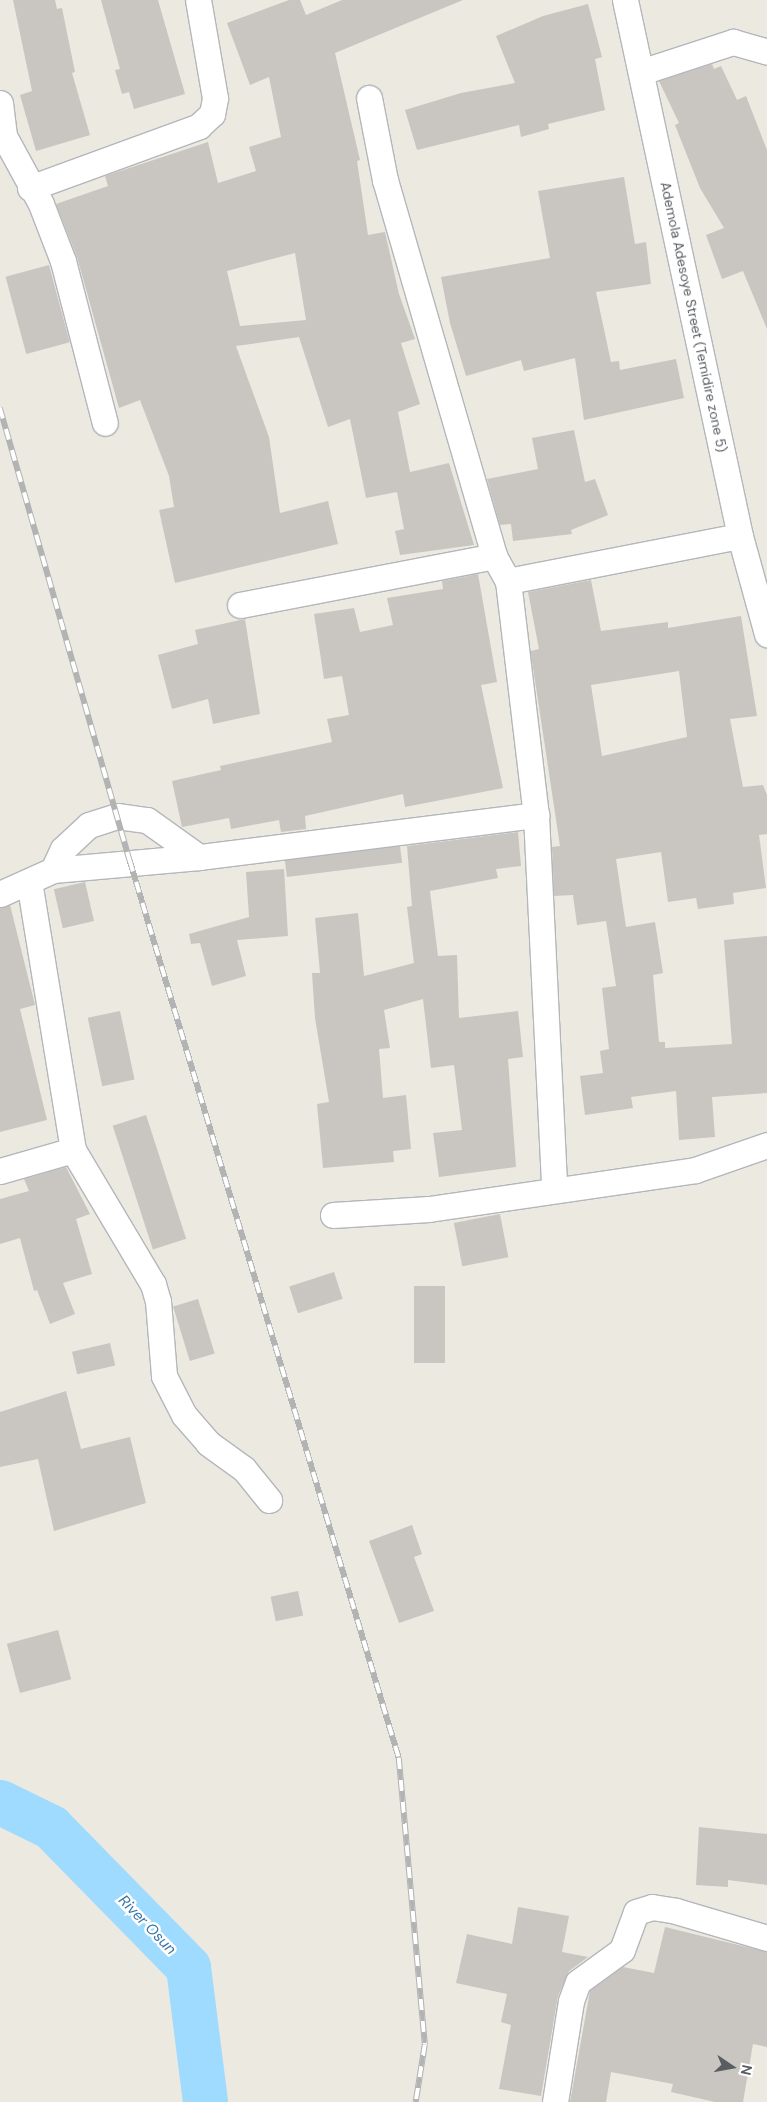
<!DOCTYPE html>
<html>
<head>
<meta charset="utf-8">
<style>
  body { margin:0 }
  #map { position:relative; width:767px; height:2102px; overflow:hidden; background:#ece9e0; font-family:"DM Sans",sans-serif }
  div>[style] { position:absolute }
  .river>* { height:45px; margin:-22.5px; padding:0 22.5px; transform-origin:22.5px; border-radius:22.5px; background:#9edbff }
  .building>* { inset:0; background:#c9c5c0; transform-origin:0 0 }
  .roads { filter:drop-shadow(1px 0 #b3b7bb) drop-shadow(-1px 0 #b3b7bb) drop-shadow(0 1px #b3b7bb) drop-shadow(0 -1px #b3b7bb) }
  .minor>* { height:25px; margin:-12.5px; padding:0 12.5px; transform-origin:12.5px; border-radius:12.5px; background:#fff }
  .rail>* { height:5.5px; margin-top:-2.75px; transform-origin:0; background:repeating-linear-gradient(90deg,#fff 0 11px,#b2b3b3 0 22px); box-sizing:border-box; border-block:1px solid #b2b3b3 }
  span { translate:-50% -50%; white-space:nowrap; text-align:center; line-height:1.15; -webkit-text-stroke:5px #fff; paint-order:stroke }
  .street-label { font-size:14px; color:#595d62 }
  .water-label { font-size:15px; color:#3976a7; font-style:italic }
  .north { position:absolute; left:707px; top:2042px; width:50px; height:50px; -webkit-text-stroke:4px #fff; paint-order:stroke; rotate:102deg; font-size:14px; font-weight:700; line-height:20px; text-align:center; color:#595d62 }
  .north::after { content:''; display:block; margin:auto; width:18px; height:22px; background:#595d62; clip-path:polygon(50% 0,100% 100%,50% 72%,0 100%) }
</style>
</head>
<body>
<div id="map">
  <div class="river">
    <i style="left:0;top:1802px;width:57px;rotate:26.1deg"></i>
    <i style="left:51px;top:1827px;width:196px;rotate:45.6deg"></i>
    <i style="left:188px;top:1967px;width:136px;rotate:82.8deg"></i>
  </div>
  <div class="building">
    <i style="clip-path:polygon(13px 0,55px 0,57px 9px,62px 8px,75px 72px,72px 73px,90px 135px,36px 151px,20px 95px,32px 91px)"></i>
    <i style="clip-path:polygon(101px 0,158px 0,185px 94px,134px 109px,129px 92px,122px 94px,115px 70px,120px 69px)"></i>
    <i style="clip-path:polygon(evenodd,289px 0,300px 0,306px 15px,342px 0,463px 0,335px 53px,360px 160px,357px 161px,368px 235px,385px 232px,399px 294px,415px 339px,401px 343px,420px 404px,398px 412px,410px 472px,449px 463px,474px 545px,400px 555px,395px 531px,404px 529px,397px 492px,366px 498px,350px 419px,328px 427px,299px 337px,236px 346px,269px 437px,280px 513px,328px 501px,338px 544px,175px 583px,159px 510px,174px 507px,169px 476px,140px 400px,119px 408px,77px 257px,56px 204px,108px 186px,105px 176px,208px 142px,218px 183px,256px 171px,249px 147px,281px 137px,269px 77px,250px 85px,227px 23px,289px 0,295px 253px,306px 320px,240px 326px,227px 271px,295px 253px)"></i>
    <i style="clip-path:polygon(588px 4px,602px 57px,595px 59px,605px 110px,548px 124px,549px 129px,521px 137px,519px 125px,417px 150px,405px 110px,461px 93px,515px 83px,496px 36px,543px 16px)"></i>
    <i style="clip-path:polygon(712px 64px,714px 69px,721px 66px,737px 100px,746px 96px,767px 150px,767px 329px,743px 271px,722px 279px,706px 235px,724px 228px,700px 188px,675px 125px,679px 123px,659px 81px)"></i>
    <i style="clip-path:polygon(624px 177px,635px 244px,646px 242px,651px 284px,596px 292px,611px 362px,619px 361px,620px 370px,676px 359px,684px 398px,584px 420px,575px 358px,524px 371px,521px 360px,466px 376px,450px 323px,441px 277px,550px 258px,538px 191px)"></i>
    <i style="left:49px;top:265px;width:80px;height:45px;rotate:75deg"></i>
    <i style="clip-path:polygon(574px 430px,585px 482px,595px 479px,608px 515px,571px 530px,572px 534px,513px 541px,511px 524px,500px 525px,487px 479px,538px 469px,532px 438px)"></i>
    <i style="clip-path:polygon(478px 574px,497px 682px,481px 685px,503px 788px,405px 807px,403px 794px,305px 816px,306px 829px,281px 832px,279px 820px,231px 829px,229px 818px,182px 827px,172px 781px,221px 770px,220px 766px,332px 742px,327px 719px,349px 715px,342px 676px,324px 679px,314px 614px,354px 608px,360px 632px,393px 625px,387px 598px,443px 589px,442px 581px)"></i>
    <i style="clip-path:polygon(evenodd,591px 580px,601px 631px,668px 622px,668px 628px,741px 616px,757px 716px,730px 719px,743px 787px,763px 785px,767px 795px,767px 834px,759px 835px,766px 888px,733px 893px,734px 904px,698px 909px,696px 898px,668px 902px,661px 852px,616px 859px,626px 927px,655px 922px,663px 973px,653px 975px,659px 1042px,665px 1042px,665px 1048px,732px 1044px,724px 940px,767px 936px,767px 1093px,712px 1097px,715px 1137px,679px 1140px,676px 1091px,631px 1097px,633px 1108px,585px 1115px,580px 1076px,603px 1073px,600px 1051px,609px 1049px,602px 988px,616px 986px,606px 921px,577px 925px,573px 895px,554px 896px,552px 847px,560px 846px,531px 654px,531px 651px,539px 649px,528px 592px,591px 580px,679px 671px,687px 737px,602px 756px,591px 685px,679px 671px)"></i>
    <i style="clip-path:polygon(245px 619px,260px 714px,213px 724px,208px 699px,172px 709px,158px 655px,198px 644px,195px 630px)"></i>
    <i style="clip-path:polygon(518px 832px,521px 866px,496px 869px,498px 878px,430px 891px,438px 956px,457px 955px,459px 1018px,518px 1011px,523px 1057px,508px 1059px,516px 1167px,439px 1177px,433px 1133px,462px 1130px,454px 1065px,431px 1068px,423px 999px,384px 1010px,390px 1048px,379px 1049px,383px 1098px,406px 1095px,411px 1149px,393px 1151px,394px 1162px,323px 1168px,317px 1104px,329px 1102px,315px 1018px,312px 973px,320px 973px,315px 918px,358px 913px,364px 976px,414px 963px,407px 907px,412px 906px,407px 846px)"></i>
    <i style="left:400px;top:846px;width:17px;height:116px;rotate:83deg"></i>
    <i style="clip-path:polygon(284px 869px,288px 936px,237px 940px,246px 976px,212px 986px,200px 943px,191px 944px,189px 934px,249px 917px,246px 872px)"></i>
    <i style="left:85px;top:882px;width:40px;height:32px;rotate:77deg"></i>
    <i style="clip-path:polygon(10px 905px,35px 1005px,20px 1009px,47px 1120px,0 1132px,0 908px)"></i>
    <i style="left:120px;top:1011px;width:70px;height:33px;rotate:78deg"></i>
    <i style="left:146px;top:1115px;width:130px;height:35px;rotate:72deg"></i>
    <i style="clip-path:polygon(66px 1167px,90px 1214px,76px 1219px,92px 1274px,63px 1283px,75px 1314px,50px 1324px,37px 1290px,34px 1291px,20px 1238px,0 1244px,0 1199px,29px 1191px,24px 1179px)"></i>
    <i style="left:500px;top:1214px;width:44px;height:47px;rotate:79deg"></i>
    <i style="left:334px;top:1272px;width:28px;height:47px;rotate:72deg"></i>
    <i style="left:414px;top:1286px;width:31px;height:77px"></i>
    <i style="left:198px;top:1299px;width:57px;height:26px;rotate:73deg"></i>
    <i style="left:110px;top:1343px;width:23px;height:39px;rotate:77deg"></i>
    <i style="clip-path:polygon(66px 1391px,81px 1449px,130px 1437px,146px 1503px,54px 1531px,38px 1459px,0 1467px,0 1412px)"></i>
    <i style="clip-path:polygon(412px 1525px,422px 1554px,414px 1557px,434px 1611px,399px 1623px,369px 1541px)"></i>
    <i style="left:298px;top:1591px;width:25px;height:28px;rotate:78deg"></i>
    <i style="left:58px;top:1630px;width:51px;height:53px;rotate:75deg"></i>
    <i style="clip-path:polygon(699px 1827px,767px 1834px,767px 1885px,728px 1880px,728px 1887px,696px 1885px)"></i>
    <i style="clip-path:polygon(518px 1907px,569px 1916px,562px 1952px,588px 1957px,569px 1971px,558px 1996px,541px 2096px,499px 2089px,511px 2025px,501px 2022px,507px 1994px,456px 1983px,467px 1934px,512px 1944px)"></i>
    <i style="clip-path:polygon(665px 1927px,767px 1952px,767px 2047px,753px 2044px,743px 2102px,715px 2102px,671px 2092px,673px 2084px,611px 2072px,606px 2102px,570px 2102px,590px 1991px,623px 1967px,654px 1973px)"></i>
  </div>
  <div class="roads">
    <div class="minor">
      <i style="left:625px;top:0;width:548px;rotate:77.89deg"></i>
      <i style="left:740px;top:536px;width:102px;rotate:74.6deg"></i>
      <i style="left:641px;top:72px;width:97px;rotate:-18.1deg"></i>
      <i style="left:733px;top:42px;width:35px;rotate:16deg"></i>
      <i style="left:369px;top:98px;width:84px;rotate:79deg"></i>
      <i style="left:385px;top:180px;width:391px;rotate:73.8deg"></i>
      <i style="left:494px;top:556px;width:29px;rotate:61deg"></i>
      <i style="left:508px;top:581px;width:236px;rotate:83.2deg"></i>
      <i style="left:536px;top:815px;width:373px;rotate:87.2deg"></i>
      <i style="left:0;top:103px;width:33px;rotate:83deg"></i>
      <i style="left:4px;top:136px;width:77px;rotate:61.4deg"></i>
      <i style="left:41px;top:204px;width:61px;rotate:68.9deg"></i>
      <i style="left:63px;top:261px;width:167px;rotate:75.5deg"></i>
      <i style="left:30px;top:188px;width:180px;rotate:-20.1deg"></i>
      <i style="left:199px;top:126px;width:18px;rotate:-43deg"></i>
      <i style="left:212px;top:114px;width:16px;rotate:-79deg"></i>
      <i style="left:215px;top:98px;width:99px;rotate:-99.8deg"></i>
      <i style="left:508px;top:581px;width:236px;rotate:-11deg"></i>
      <i style="left:240px;top:605px;width:259px;rotate:-10.9deg"></i>
      <i style="left:53px;top:870px;width:23px;rotate:-65deg"></i>
      <i style="left:63px;top:849px;width:35px;rotate:-43deg"></i>
      <i style="left:89px;top:825px;width:29px;rotate:-18deg"></i>
      <i style="left:117px;top:816px;width:30px;rotate:8deg"></i>
      <i style="left:147px;top:820px;width:64px;rotate:35.4deg"></i>
      <i style="left:0;top:894px;width:58px;rotate:-24.4deg"></i>
      <i style="left:53px;top:870px;width:147px;rotate:-5.1deg"></i>
      <i style="left:199px;top:857px;width:340px;rotate:-7.1deg"></i>
      <i style="left:73px;top:1150px;width:156px;rotate:59.2deg"></i>
      <i style="left:153px;top:1284px;width:18px;rotate:74deg"></i>
      <i style="left:158px;top:1301px;width:75px;rotate:85.4deg"></i>
      <i style="left:164px;top:1376px;width:44px;rotate:62.9deg"></i>
      <i style="left:184px;top:1415px;width:37px;rotate:49deg"></i>
      <i style="left:208px;top:1443px;width:44px;rotate:35.8deg"></i>
      <i style="left:244px;top:1469px;width:40px;rotate:51deg"></i>
      <i style="left:0;top:1171px;width:76px;rotate:-16deg"></i>
      <i style="left:73px;top:1150px;width:272px;rotate:-99.3deg"></i>
      <i style="left:333px;top:1215px;width:96px;rotate:-3.6deg"></i>
      <i style="left:429px;top:1209px;width:269px;rotate:-8.3deg"></i>
      <i style="left:695px;top:1170px;width:76px;rotate:-19.1deg"></i>
      <i style="left:555px;top:2102px;width:102px;rotate:-81deg"></i>
      <i style="left:571px;top:2001px;width:20px;rotate:-70deg"></i>
      <i style="left:578px;top:1982px;width:54px;rotate:-36deg"></i>
      <i style="left:622px;top:1950px;width:40px;rotate:-69.8deg"></i>
      <i style="left:636px;top:1912px;width:17px;rotate:-17deg"></i>
      <i style="left:652px;top:1907px;width:24px;rotate:9deg"></i>
      <i style="left:676px;top:1911px;width:95px;rotate:16.5deg"></i>
    </div>
  </div>
  <div class="rail">
    <i style="left:0;top:408px;width:471px;rotate:74deg"></i>
    <i style="left:130px;top:861px;width:936px;rotate:73.31deg"></i>
    <i style="left:399px;top:1758px;width:288px;rotate:84.8deg"></i>
    <i style="left:425px;top:2045px;width:58px;rotate:99deg"></i>
  </div>
  <div class="street-label">
    <span style="left:694px;top:317px;rotate:78deg">Ademola Adesoye Street (Temidire zone 5)</span>
  </div>
  <div class="water-label">
    <span style="left:147px;top:1925px;rotate:46deg">River Osun</span>
  </div>
  <div class="north">N</div>
</div>
</body>
</html>
